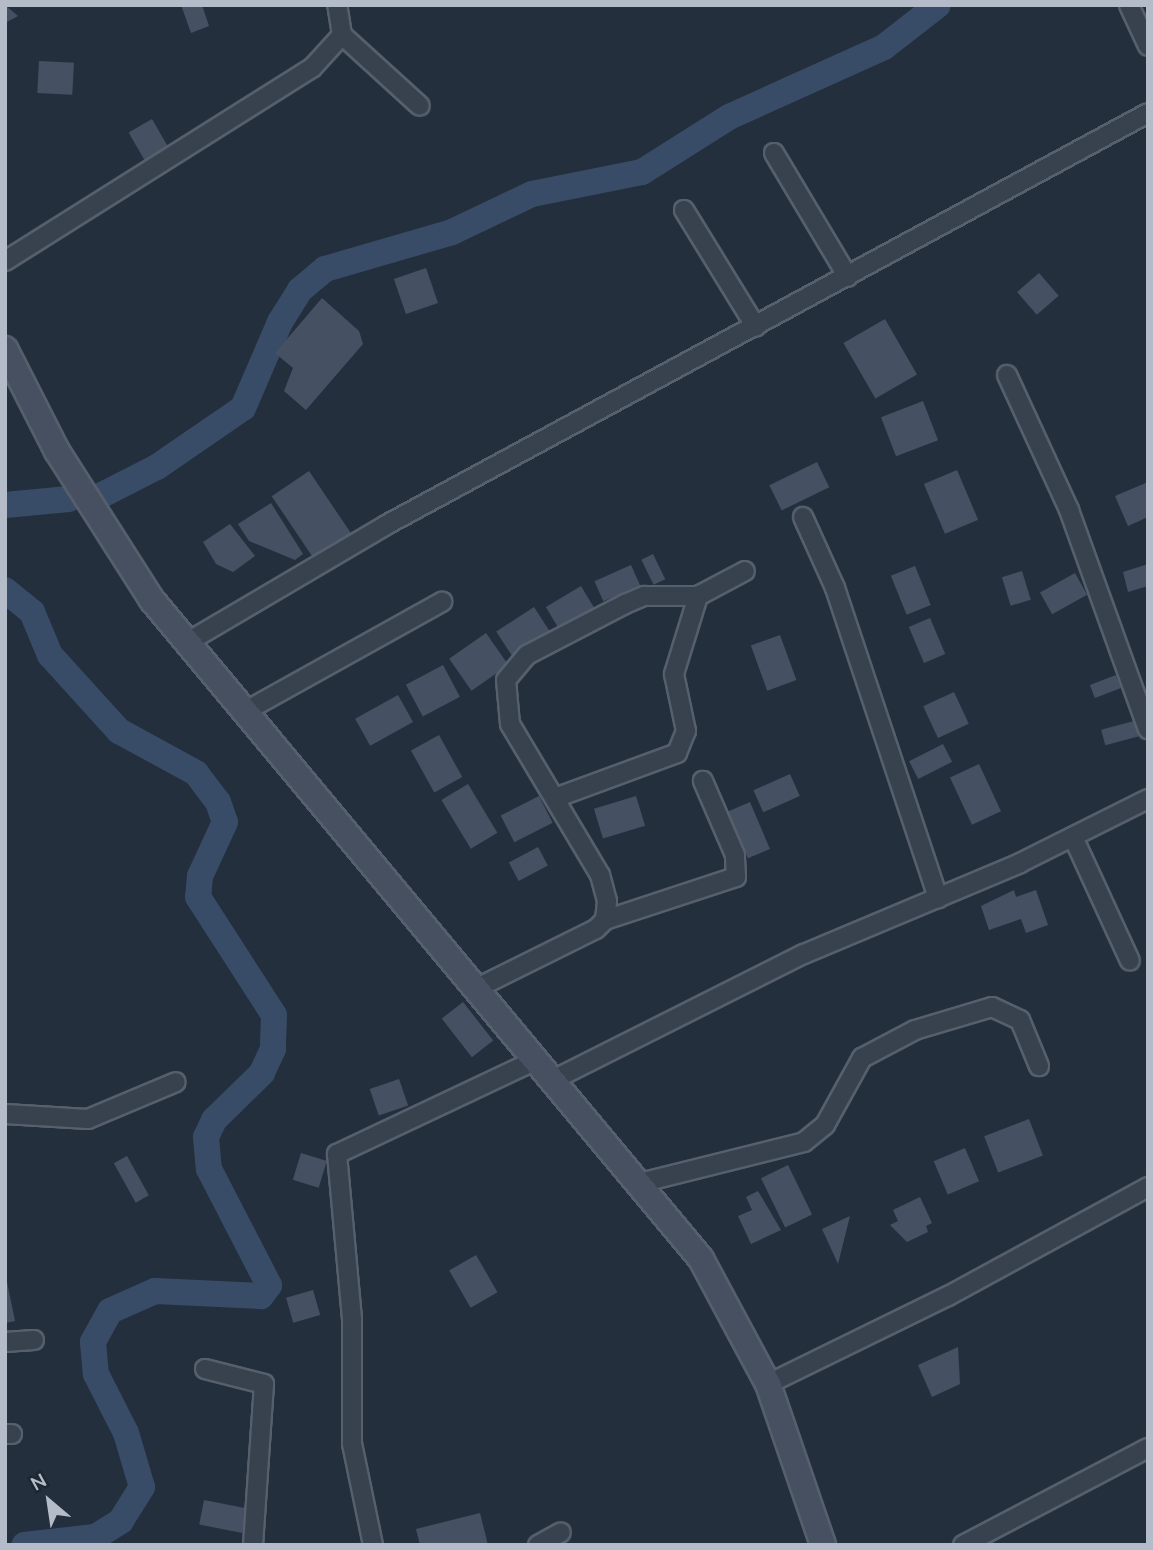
<!DOCTYPE html>
<html>
<head>
<meta charset="utf-8">
<style>
  body { margin:0 }
  #map { position:relative; width:1153px; height:1550px; overflow:hidden; background:#242f3e; font-family:"Nunito Sans",sans-serif }
  div>[style] { position:absolute }
  .river>* { height:26px; margin:-13px; padding:0 13px; transform-origin:13px; border-radius:13px; background:#394c67 }
  .building>* { inset:0; background:#455162; transform-origin:0 0 }
  .roads { filter:drop-shadow(2px 0 #565f6c) drop-shadow(-2px 0 #565f6c) drop-shadow(0 2px #565f6c) drop-shadow(0 -2px #565f6c) }
  .minor>* { height:18px; margin:-9px; padding:0 9px; transform-origin:9px; border-radius:9px; background:#38414e }
  .secondary>* { height:24px; margin:-12px; padding:0 12px; transform-origin:12px; border-radius:12px; background:#465061 }
  span { translate:-50% -50%; white-space:nowrap; text-align:center; line-height:1.15; -webkit-text-stroke:6px #1d2633; paint-order:stroke }
  .frame { position:absolute; inset:0; border:7px solid #b4bcc9; pointer-events:none }
  .north { position:absolute; left:14px; top:1466px; width:70px; height:70px; -webkit-text-stroke:5px #1d2633; paint-order:stroke; rotate:331deg; font-size:19px; font-weight:700; line-height:28px; text-align:center; color:#b4bcc9 }
  .north::after { content:''; display:block; margin:auto; width:24px; height:32px; background:#b4bcc9; clip-path:polygon(50% 0,100% 100%,50% 72%,0 100%) }
</style>
</head>
<body>
<div id="map">
  <div class="river">
    <i style="left:98px;top:497px;width:66px;rotate:-27deg"></i>
    <i style="left:157px;top:467px;width:104px;rotate:-34.5deg"></i>
    <i style="left:243px;top:408px;width:94px;rotate:-66.7deg"></i>
    <i style="left:280px;top:322px;width:38px;rotate:-58deg"></i>
    <i style="left:300px;top:290px;width:33px;rotate:-40deg"></i>
    <i style="left:325px;top:269px;width:132px;rotate:-16.2deg"></i>
    <i style="left:452px;top:232px;width:89px;rotate:-25.4deg"></i>
    <i style="left:532px;top:194px;width:112px;rotate:-11.3deg"></i>
    <i style="left:642px;top:172px;width:103px;rotate:-32.3deg"></i>
    <i style="left:729px;top:117px;width:170px;rotate:-24.3deg"></i>
    <i style="left:884px;top:47px;width:68px;rotate:-37.9deg"></i>
    <i style="left:5px;top:505px;width:64px;rotate:-5.4deg"></i>
    <i style="left:5px;top:590px;width:35px;rotate:39deg"></i>
    <i style="left:32px;top:612px;width:47px;rotate:67.3deg"></i>
    <i style="left:50px;top:655px;width:103px;rotate:47.8deg"></i>
    <i style="left:119px;top:731px;width:88px;rotate:28.6deg"></i>
    <i style="left:196px;top:773px;width:36px;rotate:53deg"></i>
    <i style="left:218px;top:802px;width:21px;rotate:71deg"></i>
    <i style="left:225px;top:822px;width:60px;rotate:114.8deg"></i>
    <i style="left:200px;top:876px;width:21px;rotate:95deg"></i>
    <i style="left:198px;top:897px;width:140px;rotate:57.2deg"></i>
    <i style="left:274px;top:1015px;width:34px;rotate:92deg"></i>
    <i style="left:273px;top:1049px;width:26px;rotate:115deg"></i>
    <i style="left:262px;top:1073px;width:67px;rotate:135.6deg"></i>
    <i style="left:214px;top:1120px;width:19px;rotate:115deg"></i>
    <i style="left:206px;top:1137px;width:32px;rotate:85deg"></i>
    <i style="left:209px;top:1169px;width:131px;rotate:62.7deg"></i>
    <i style="left:269px;top:1285px;width:14px;rotate:126deg"></i>
    <i style="left:261px;top:1296px;width:106px;rotate:-177.3deg"></i>
    <i style="left:155px;top:1291px;width:49px;rotate:156deg"></i>
    <i style="left:110px;top:1311px;width:35px;rotate:119deg"></i>
    <i style="left:93px;top:1342px;width:32px;rotate:85deg"></i>
    <i style="left:96px;top:1374px;width:66px;rotate:63deg"></i>
    <i style="left:126px;top:1433px;width:56px;rotate:73.5deg"></i>
    <i style="left:142px;top:1487px;width:40px;rotate:122deg"></i>
    <i style="left:121px;top:1521px;width:31px;rotate:148deg"></i>
    <i style="left:95px;top:1537px;width:71px;rotate:173.6deg"></i>
  </div>
  <div class="building">
    <i style="clip-path:polygon(5px 5px,18px 16px,5px 23px)"></i>
    <i style="clip-path:polygon(181px 5px,202px 5px,209px 26px,191px 33px)"></i>
    <i style="left:39px;top:61px;width:35px;height:32px;rotate:3deg"></i>
    <i style="left:152px;top:119px;width:32px;height:27px;rotate:60deg"></i>
    <i style="left:426px;top:268px;width:37px;height:34px;rotate:71deg"></i>
    <i style="left:1039px;top:273px;width:30px;height:29px;rotate:49deg"></i>
    <i style="clip-path:polygon(322px 298px,359px 331px,363px 344px,306px 410px,284px 391px,293px 368px,275px 353px)"></i>
    <i style="left:885px;top:319px;width:64px;height:48px;rotate:60deg"></i>
    <i style="left:923px;top:401px;width:42px;height:45px;rotate:69deg"></i>
    <i style="left:817px;top:462px;width:28px;height:53px;rotate:64deg"></i>
    <i style="left:957px;top:470px;width:54px;height:36px;rotate:67deg"></i>
    <i style="left:309px;top:471px;width:79px;height:45px;rotate:56deg"></i>
    <i style="clip-path:polygon(1148px 482px,1148px 517px,1128px 526px,1115px 496px)"></i>
    <i style="clip-path:polygon(271px 503px,303px 554px,295px 560px,249px 541px,238px 524px)"></i>
    <i style="clip-path:polygon(230px 524px,255px 556px,233px 572px,216px 564px,203px 542px)"></i>
    <i style="left:653px;top:554px;width:28px;height:13px;rotate:64deg"></i>
    <i style="clip-path:polygon(1148px 564px,1148px 586px,1128px 592px,1123px 572px)"></i>
    <i style="left:631px;top:565px;width:22px;height:40px;rotate:66deg"></i>
    <i style="left:915px;top:566px;width:42px;height:26px;rotate:68deg"></i>
    <i style="left:1022px;top:571px;width:30px;height:21px;rotate:73deg"></i>
    <i style="left:1075px;top:573px;width:25px;height:40px;rotate:61deg"></i>
    <i style="left:581px;top:586px;width:26px;height:41px;rotate:59deg"></i>
    <i style="left:534px;top:607px;width:30px;height:45px;rotate:57deg"></i>
    <i style="left:930px;top:618px;width:39px;height:23px;rotate:67deg"></i>
    <i style="left:486px;top:633px;width:39px;height:45px;rotate:55deg"></i>
    <i style="left:780px;top:635px;width:48px;height:31px;rotate:70deg"></i>
    <i style="left:443px;top:665px;width:36px;height:42px;rotate:62deg"></i>
    <i style="left:1116px;top:675px;width:14px;height:28px;rotate:69deg"></i>
    <i style="left:954px;top:692px;width:35px;height:34px;rotate:65deg"></i>
    <i style="left:398px;top:695px;width:31px;height:49px;rotate:61deg"></i>
    <i style="left:1134px;top:721px;width:16px;height:34px;rotate:75deg"></i>
    <i style="left:439px;top:735px;width:48px;height:32px;rotate:61deg"></i>
    <i style="left:943px;top:744px;width:20px;height:38px;rotate:63deg"></i>
    <i style="left:979px;top:764px;width:52px;height:32px;rotate:65deg"></i>
    <i style="left:790px;top:774px;width:24px;height:40px;rotate:66deg"></i>
    <i style="left:468px;top:784px;width:57px;height:31px;rotate:59deg"></i>
    <i style="left:539px;top:796px;width:30px;height:43px;rotate:63deg"></i>
    <i style="left:636px;top:796px;width:31px;height:44px;rotate:73deg"></i>
    <i style="left:750px;top:802px;width:51px;height:24px;rotate:67deg"></i>
    <i style="left:538px;top:847px;width:21px;height:33px;rotate:62deg"></i>
    <i style="clip-path:polygon(1014px 890px,1016px 897px,1036px 890px,1048px 925px,1026px 933px,1021px 919px,989px 930px,981px 906px)"></i>
    <i style="left:463px;top:1002px;width:49px;height:27px;rotate:52deg"></i>
    <i style="left:399px;top:1079px;width:28px;height:31px;rotate:71deg"></i>
    <i style="left:1029px;top:1119px;width:39px;height:48px;rotate:69deg"></i>
    <i style="left:965px;top:1148px;width:36px;height:34px;rotate:67deg"></i>
    <i style="left:301px;top:1153px;width:27px;height:28px;rotate:17deg"></i>
    <i style="left:127px;top:1156px;width:45px;height:15px;rotate:61deg"></i>
    <i style="left:788px;top:1165px;width:55px;height:30px;rotate:64deg"></i>
    <i style="clip-path:polygon(758px 1191px,781px 1230px,751px 1244px,738px 1216px,752px 1210px,746px 1197px)"></i>
    <i style="clip-path:polygon(920px 1197px,932px 1223px,926px 1226px,928px 1232px,907px 1242px,890px 1225px,898px 1221px,893px 1210px)"></i>
    <i style="clip-path:polygon(850px 1216px,838px 1264px,822px 1229px)"></i>
    <i style="left:476px;top:1255px;width:43px;height:31px;rotate:60deg"></i>
    <i style="clip-path:polygon(5px 1272px,15px 1321px,5px 1323px)"></i>
    <i style="left:313px;top:1290px;width:26px;height:28px;rotate:74deg"></i>
    <i style="clip-path:polygon(958px 1347px,960px 1384px,932px 1397px,918px 1365px)"></i>
    <i style="left:204px;top:1500px;width:44px;height:25px;rotate:11deg"></i>
    <i style="clip-path:polygon(480px 1513px,488px 1545px,420px 1545px,416px 1529px)"></i>
  </div>
  <div class="roads">
    <div class="minor">
      <i style="left:1129px;top:5px;width:45px;rotate:65.1deg"></i>
      <i style="left:342px;top:35px;width:105px;rotate:42.3deg"></i>
      <i style="left:774px;top:153px;width:144px;rotate:59.2deg"></i>
      <i style="left:684px;top:210px;width:137px;rotate:58.4deg"></i>
      <i style="left:5px;top:261px;width:363px;rotate:-32.2deg"></i>
      <i style="left:312px;top:68px;width:45px;rotate:-47.7deg"></i>
      <i style="left:342px;top:35px;width:30px;rotate:-99deg"></i>
      <i style="left:1007px;top:375px;width:149px;rotate:65.3deg"></i>
      <i style="left:1069px;top:510px;width:233px;rotate:70.2deg"></i>
      <i style="left:803px;top:517px;width:78px;rotate:65.7deg"></i>
      <i style="left:835px;top:588px;width:327px;rotate:71.6deg"></i>
      <i style="left:186px;top:643px;width:232px;rotate:-30.5deg"></i>
      <i style="left:386px;top:525px;width:866px;rotate:-28.4deg"></i>
      <i style="left:244px;top:712px;width:227px;rotate:-29.1deg"></i>
      <i style="left:555px;top:798px;width:130px;rotate:-20.2deg"></i>
      <i style="left:677px;top:753px;width:24px;rotate:-68deg"></i>
      <i style="left:686px;top:731px;width:58px;rotate:-101.9deg"></i>
      <i style="left:674px;top:674px;width:82px;rotate:-72.9deg"></i>
      <i style="left:1073px;top:837px;width:136px;rotate:65.3deg"></i>
      <i style="left:605px;top:920px;width:138px;rotate:-18.2deg"></i>
      <i style="left:736px;top:877px;width:22px;rotate:-93deg"></i>
      <i style="left:735px;top:855px;width:81px;rotate:-113.4deg"></i>
      <i style="left:475px;top:989px;width:135px;rotate:-26.4deg"></i>
      <i style="left:596px;top:929px;width:13px;rotate:-45deg"></i>
      <i style="left:605px;top:920px;width:19px;rotate:-84deg"></i>
      <i style="left:607px;top:901px;width:27px;rotate:-105deg"></i>
      <i style="left:600px;top:875px;width:176px;rotate:-120.8deg"></i>
      <i style="left:510px;top:724px;width:44px;rotate:-95.2deg"></i>
      <i style="left:506px;top:680px;width:33px;rotate:-50deg"></i>
      <i style="left:527px;top:655px;width:110px;rotate:-27.5deg"></i>
      <i style="left:625px;top:604px;width:21px;rotate:-23deg"></i>
      <i style="left:644px;top:596px;width:54px"></i>
      <i style="left:698px;top:596px;width:53px;rotate:-28deg"></i>
      <i style="left:551px;top:1081px;width:283px;rotate:-26.7deg"></i>
      <i style="left:804px;top:954px;width:234px;rotate:-22.8deg"></i>
      <i style="left:1020px;top:863px;width:143px;rotate:-26.6deg"></i>
      <i style="left:5px;top:1114px;width:83px;rotate:3.4deg"></i>
      <i style="left:88px;top:1119px;width:95px;rotate:-22.8deg"></i>
      <i style="left:640px;top:1183px;width:169px;rotate:-14deg"></i>
      <i style="left:804px;top:1142px;width:27px;rotate:-39deg"></i>
      <i style="left:825px;top:1125px;width:77px;rotate:-61.1deg"></i>
      <i style="left:862px;top:1058px;width:60px;rotate:-27.8deg"></i>
      <i style="left:915px;top:1030px;width:80px;rotate:-16.6deg"></i>
      <i style="left:992px;top:1007px;width:31px;rotate:25deg"></i>
      <i style="left:1020px;top:1020px;width:50px;rotate:67.6deg"></i>
      <i style="left:5px;top:1342px;width:29px;rotate:-4deg"></i>
      <i style="left:205px;top:1369px;width:61px;rotate:14.3deg"></i>
      <i style="left:264px;top:1384px;width:161px;rotate:93.9deg"></i>
      <i style="left:768px;top:1384px;width:200px;rotate:-26.1deg"></i>
      <i style="left:948px;top:1296px;width:228px;rotate:-28.6deg"></i>
      <i style="left:5px;top:1434px;width:7px"></i>
      <i style="left:373px;top:1545px;width:103px;rotate:-101.7deg"></i>
      <i style="left:352px;top:1444px;width:125px;rotate:-90deg"></i>
      <i style="left:352px;top:1319px;width:166px;rotate:-95.2deg"></i>
      <i style="left:337px;top:1154px;width:218px;rotate:-25.3deg"></i>
      <i style="left:538px;top:1545px;width:26px;rotate:-29deg"></i>
      <i style="left:963px;top:1545px;width:209px;rotate:-27.7deg"></i>
    </div>
    <div class="secondary">
      <i style="left:5px;top:349px;width:114px;rotate:63deg"></i>
      <i style="left:57px;top:451px;width:177px;rotate:57.5deg"></i>
      <i style="left:152px;top:600px;width:858px;rotate:50.2deg"></i>
      <i style="left:701px;top:1259px;width:142px;rotate:61.8deg"></i>
      <i style="left:768px;top:1384px;width:170px;rotate:71.1deg"></i>
    </div>
  </div>
  <div class="frame"></div>
  <div class="north">N</div>
</div>
</body>
</html>
